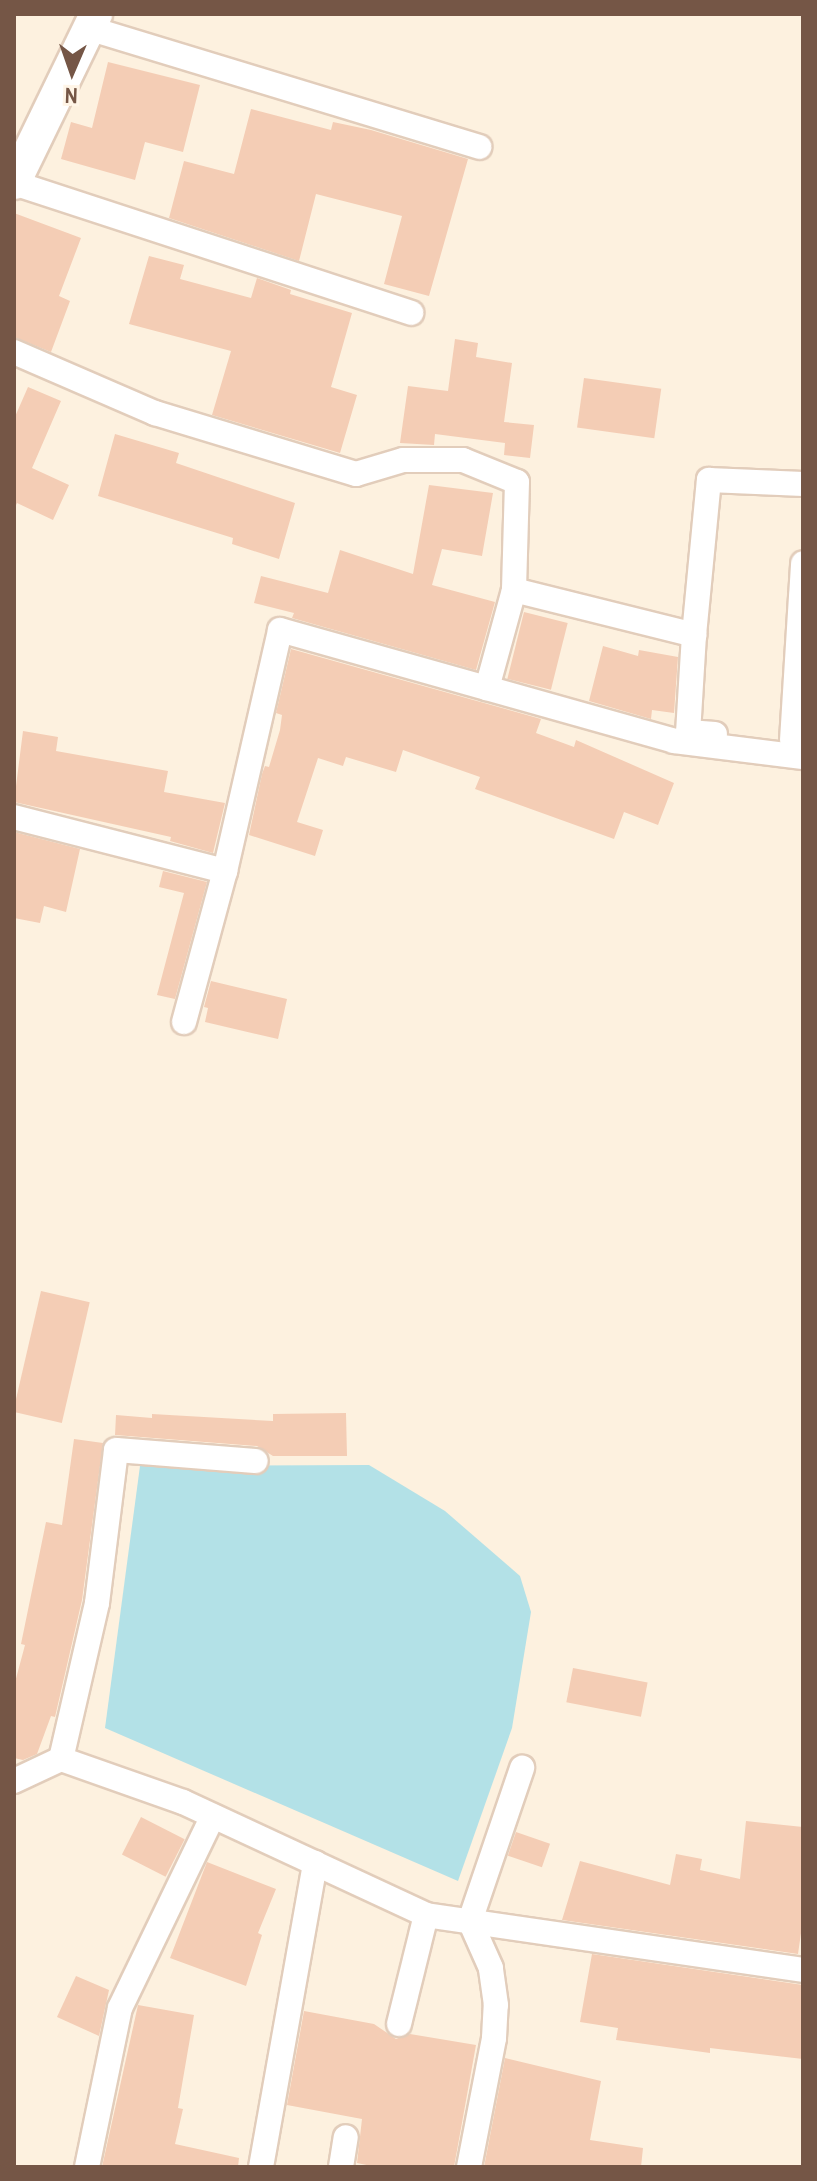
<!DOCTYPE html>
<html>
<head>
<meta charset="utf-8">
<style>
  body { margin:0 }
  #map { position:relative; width:817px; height:2181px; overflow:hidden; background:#fdf1df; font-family:"Archivo Narrow",sans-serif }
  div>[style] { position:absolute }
  .water>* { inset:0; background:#b3e1e7 }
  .building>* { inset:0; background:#f4cdb5; transform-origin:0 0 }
  .roads { filter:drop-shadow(2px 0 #e2cdbb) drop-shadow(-2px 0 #e2cdbb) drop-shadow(0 2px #e2cdbb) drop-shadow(0 -2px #e2cdbb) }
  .minor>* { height:24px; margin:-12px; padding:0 12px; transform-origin:12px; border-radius:12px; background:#fff }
  .secondary>* { height:32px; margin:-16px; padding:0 16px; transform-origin:16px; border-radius:16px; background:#fff }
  span { translate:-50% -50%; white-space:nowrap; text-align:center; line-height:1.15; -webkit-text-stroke:8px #fff5e7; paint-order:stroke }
  .frame { position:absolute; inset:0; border:16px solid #755646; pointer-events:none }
  .north { position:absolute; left:32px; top:32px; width:80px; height:80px; -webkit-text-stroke:6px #fff5e7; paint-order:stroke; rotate:182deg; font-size:22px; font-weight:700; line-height:32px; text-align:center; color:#755646 }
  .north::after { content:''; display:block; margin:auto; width:28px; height:36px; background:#755646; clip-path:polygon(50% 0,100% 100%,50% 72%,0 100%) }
</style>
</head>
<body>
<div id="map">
  <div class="water">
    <i style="clip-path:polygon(369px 1465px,445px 1511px,520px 1576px,531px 1612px,512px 1728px,458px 1881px,105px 1728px,140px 1466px)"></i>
  </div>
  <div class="building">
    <i style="clip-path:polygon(108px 62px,200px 85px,183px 152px,145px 142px,135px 180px,61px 159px,71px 122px,92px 128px)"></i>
    <i style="clip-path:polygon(251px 109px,331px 130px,333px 122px,371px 130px,468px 159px,429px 296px,384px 284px,402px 216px,316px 194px,299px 261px,169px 218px,184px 161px,234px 174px)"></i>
    <i style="clip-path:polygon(14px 213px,81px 238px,59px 296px,70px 301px,51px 352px,14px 337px)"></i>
    <i style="clip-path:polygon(149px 256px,184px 265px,180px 279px,251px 298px,257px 278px,291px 290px,290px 294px,352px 313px,331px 387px,357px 395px,340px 453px,212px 415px,231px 351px,129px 324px)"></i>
    <i style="clip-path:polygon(455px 339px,478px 343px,476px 357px,512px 363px,504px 422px,534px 425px,530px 458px,504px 455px,505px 443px,435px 434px,434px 445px,400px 443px,408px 386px,448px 391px)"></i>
    <i style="left:584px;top:378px;width:78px;height:50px;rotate:8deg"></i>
    <i style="clip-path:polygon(28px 387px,61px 401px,32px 468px,69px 485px,53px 520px,17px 503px,14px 509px,14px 419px)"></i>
    <i style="clip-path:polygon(115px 434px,179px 453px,176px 463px,295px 503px,279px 559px,232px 544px,233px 538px,98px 496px)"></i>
    <i style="clip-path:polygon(429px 485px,493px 493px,482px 556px,442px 549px,432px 585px,495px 602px,476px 670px,292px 618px,294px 613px,254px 603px,261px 576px,328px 593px,340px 550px,413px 574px)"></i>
    <i style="left:524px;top:612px;width:45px;height:69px;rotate:14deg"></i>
    <i style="clip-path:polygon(603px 646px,638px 656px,639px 650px,678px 657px,674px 713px,652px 710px,651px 719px,589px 701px)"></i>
    <i style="clip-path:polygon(291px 649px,541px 719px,536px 733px,574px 747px,576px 740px,674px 783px,658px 825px,624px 812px,614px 839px,475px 789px,480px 777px,403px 750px,396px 772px,346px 757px,343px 766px,318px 758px,297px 822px,323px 830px,315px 856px,249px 835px,262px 774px,265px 766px,269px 767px,280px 730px,282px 715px,276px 713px)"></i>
    <i style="clip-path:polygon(23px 731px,58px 737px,56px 751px,168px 771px,164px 792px,225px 803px,213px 853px,170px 841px,171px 837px,14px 802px)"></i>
    <i style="clip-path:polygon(14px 832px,80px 849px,66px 912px,44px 906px,40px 923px,14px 918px)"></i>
    <i style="clip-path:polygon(163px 871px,207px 882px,175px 999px,157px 995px,184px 893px,159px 887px)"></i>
    <i style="clip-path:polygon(211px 981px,287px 999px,278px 1039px,205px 1022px,208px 1008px,204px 1007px)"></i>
    <i style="left:41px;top:1291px;width:50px;height:124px;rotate:13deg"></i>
    <i style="clip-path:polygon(346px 1413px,347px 1456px,273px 1456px,257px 1446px,115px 1435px,116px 1415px,152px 1418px,152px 1414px,273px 1421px,273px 1414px)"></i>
    <i style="clip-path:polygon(74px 1439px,103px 1443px,82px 1600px,55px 1717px,51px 1716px,37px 1754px,23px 1760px,14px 1758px,14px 1686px,25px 1645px,21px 1644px,46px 1522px,62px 1525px)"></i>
    <i style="left:573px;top:1668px;width:76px;height:35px;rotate:11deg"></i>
    <i style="left:141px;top:1817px;width:49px;height:42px;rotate:27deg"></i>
    <i style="clip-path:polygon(746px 1821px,803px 1827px,803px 1919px,798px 1954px,562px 1920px,580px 1861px,670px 1885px,676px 1854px,702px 1859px,700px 1870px,740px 1879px)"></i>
    <i style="left:516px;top:1832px;width:36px;height:25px;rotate:19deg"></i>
    <i style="clip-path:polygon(207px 1862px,276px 1889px,258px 1933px,262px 1935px,246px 1986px,170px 1958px)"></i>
    <i style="clip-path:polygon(592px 1954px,803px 1985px,803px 2059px,710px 2048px,710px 2053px,616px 2040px,618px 2028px,580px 2022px)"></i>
    <i style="clip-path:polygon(76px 1976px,109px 1990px,99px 2036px,57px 2017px)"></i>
    <i style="clip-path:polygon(138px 2005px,194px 2015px,178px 2108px,183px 2109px,175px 2144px,239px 2158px,238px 2167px,102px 2167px)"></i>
    <i style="clip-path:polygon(304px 2011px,374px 2024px,396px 2039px,410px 2034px,476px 2045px,454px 2167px,376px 2167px,357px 2163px,362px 2119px,287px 2105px)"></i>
    <i style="clip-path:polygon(505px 2058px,601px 2081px,590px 2140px,643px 2148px,641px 2167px,484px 2167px)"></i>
  </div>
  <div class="roads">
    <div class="minor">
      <i style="left:88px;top:28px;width:409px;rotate:16.9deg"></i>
      <i style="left:14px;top:183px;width:418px;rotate:18.1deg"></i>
      <i style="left:14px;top:352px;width:154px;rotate:23.4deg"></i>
      <i style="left:155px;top:413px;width:210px;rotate:16.9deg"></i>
      <i style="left:356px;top:474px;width:49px;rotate:-16.6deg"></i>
      <i style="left:403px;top:460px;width:60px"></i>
      <i style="left:463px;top:460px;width:58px;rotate:22.2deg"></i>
      <i style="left:517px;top:482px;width:108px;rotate:91.6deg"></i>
      <i style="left:514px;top:590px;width:102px;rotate:105.4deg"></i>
      <i style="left:514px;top:590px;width:186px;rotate:14deg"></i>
      <i style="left:694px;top:635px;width:97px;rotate:93.5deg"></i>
      <i style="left:688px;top:732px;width:27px;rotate:4deg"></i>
      <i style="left:694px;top:635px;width:156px;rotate:-84.5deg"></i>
      <i style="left:709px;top:480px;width:94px;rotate:2.4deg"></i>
      <i style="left:792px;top:740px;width:177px;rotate:-86.4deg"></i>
      <i style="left:14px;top:817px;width:218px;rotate:14.4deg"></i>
      <i style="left:184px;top:1022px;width:156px;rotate:-74.8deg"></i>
      <i style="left:225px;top:871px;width:247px;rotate:-77.1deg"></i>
      <i style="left:280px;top:630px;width:409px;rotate:15.7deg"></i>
      <i style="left:674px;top:741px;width:130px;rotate:7.1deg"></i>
      <i style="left:61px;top:1759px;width:160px;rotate:-77deg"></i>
      <i style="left:97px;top:1603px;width:154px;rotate:-82.9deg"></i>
      <i style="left:116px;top:1450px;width:140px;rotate:4.5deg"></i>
      <i style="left:14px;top:1781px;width:52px;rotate:-25.1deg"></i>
      <i style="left:61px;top:1759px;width:129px;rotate:19.4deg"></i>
      <i style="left:183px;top:1802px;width:268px;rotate:24.9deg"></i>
      <i style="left:426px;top:1915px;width:381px;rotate:8.3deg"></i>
      <i style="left:399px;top:2024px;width:112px;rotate:-76.1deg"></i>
      <i style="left:87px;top:2167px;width:162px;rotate:-78.3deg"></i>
      <i style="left:120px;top:2008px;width:213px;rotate:-64.2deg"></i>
      <i style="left:261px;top:2167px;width:309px;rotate:-79.9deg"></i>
      <i style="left:341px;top:2167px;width:30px;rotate:-81deg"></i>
      <i style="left:469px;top:2167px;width:131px;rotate:-79deg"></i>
      <i style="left:494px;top:2038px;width:33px;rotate:-87deg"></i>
      <i style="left:496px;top:2005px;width:37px;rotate:-98deg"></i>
      <i style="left:491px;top:1968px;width:51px;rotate:-114.1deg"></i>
      <i style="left:470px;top:1921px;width:162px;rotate:-71.2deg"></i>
    </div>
    <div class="secondary">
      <i style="left:14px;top:183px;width:188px;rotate:-64.1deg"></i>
    </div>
  </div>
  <div class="frame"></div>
  <div class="north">N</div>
</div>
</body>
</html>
